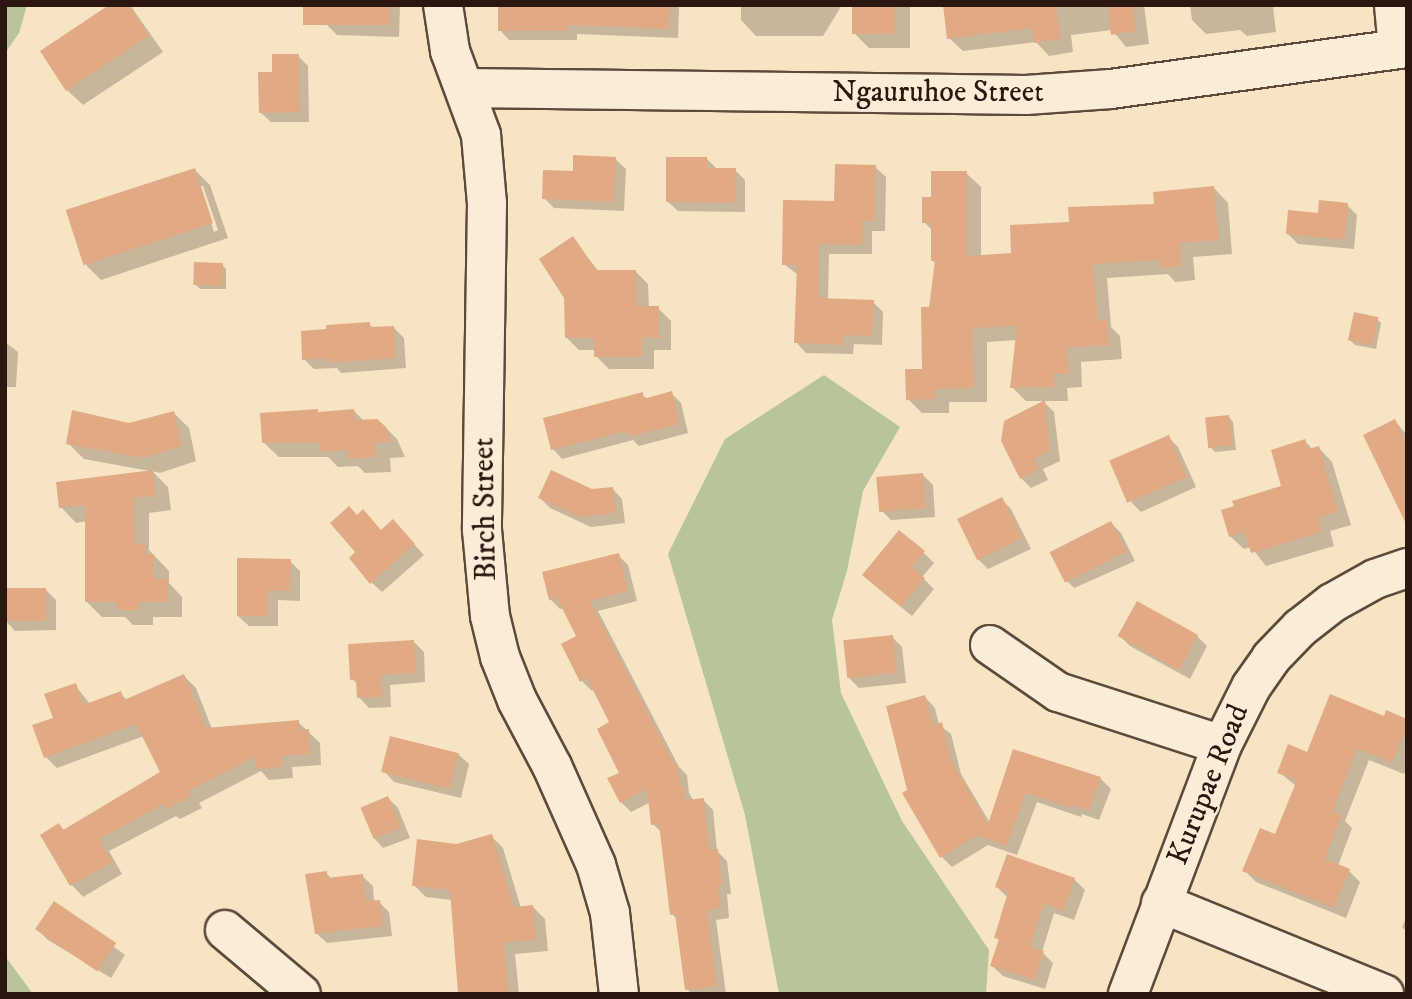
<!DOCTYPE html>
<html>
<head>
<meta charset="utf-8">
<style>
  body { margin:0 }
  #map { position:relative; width:1412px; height:999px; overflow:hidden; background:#f7e4c3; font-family:"IM FELL DW Pica",serif }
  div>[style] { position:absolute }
  .green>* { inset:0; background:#b7c598 }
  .shadow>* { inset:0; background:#0003 }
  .building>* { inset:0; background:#e2a985; transform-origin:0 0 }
  .roads { filter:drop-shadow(2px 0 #5e4a3d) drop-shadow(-2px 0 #5e4a3d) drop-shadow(0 2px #5e4a3d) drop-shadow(0 -2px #5e4a3d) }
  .minor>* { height:38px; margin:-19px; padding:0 19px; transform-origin:19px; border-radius:19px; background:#faedd8 }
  span { translate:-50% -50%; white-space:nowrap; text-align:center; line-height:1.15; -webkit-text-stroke:5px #faedd8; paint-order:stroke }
  .street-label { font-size:30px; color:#2b1710 }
  .frame { position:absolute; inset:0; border:7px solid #2b1710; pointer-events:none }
</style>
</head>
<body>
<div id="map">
  <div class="green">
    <i style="clip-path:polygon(5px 5px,27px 5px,19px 33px,5px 53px)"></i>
    <i style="clip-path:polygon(824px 375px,900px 427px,863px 491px,847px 571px,832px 620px,841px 693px,902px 821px,989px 950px,986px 994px,779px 994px,745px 815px,668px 554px,725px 439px)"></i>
    <i style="clip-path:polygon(5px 956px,33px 994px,5px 994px)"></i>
  </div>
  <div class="shadow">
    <i style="clip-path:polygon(113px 5px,130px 5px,163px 52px,83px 105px,67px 90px)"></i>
    <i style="clip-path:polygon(328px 5px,400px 5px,399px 37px,337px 35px,327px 25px)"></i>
    <i style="clip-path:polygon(500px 5px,677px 5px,679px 8px,678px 38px,577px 34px,577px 40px,509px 40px,500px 30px)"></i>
    <i style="clip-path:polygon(741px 5px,842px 5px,823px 36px,756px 36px,741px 20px)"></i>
    <i style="clip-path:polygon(854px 5px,910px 5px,910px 48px,869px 48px,854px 33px)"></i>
    <i style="clip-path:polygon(945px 5px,1144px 5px,1149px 44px,1126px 47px,1112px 30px,1071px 35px,1073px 52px,1049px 56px,1036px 42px,963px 51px,949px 38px)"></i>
    <i style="clip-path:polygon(1190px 5px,1286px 5px,1273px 7px,1276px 32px,1247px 36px,1240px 30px,1206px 34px,1192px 20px)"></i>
    <i style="clip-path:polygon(298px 56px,308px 66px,309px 122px,271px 122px,260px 112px,273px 74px)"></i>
    <i style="clip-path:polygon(615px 159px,626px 169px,624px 211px,554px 208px,544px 198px,574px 173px)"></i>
    <i style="clip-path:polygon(707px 159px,718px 170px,735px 170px,745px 180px,745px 212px,678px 211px,667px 201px)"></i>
    <i style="clip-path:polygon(875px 167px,886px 177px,885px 231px,872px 231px,872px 254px,829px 254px,828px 300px,873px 302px,883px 312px,882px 345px,854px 344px,853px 354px,806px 353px,796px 342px,798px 275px,784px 264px,836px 203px)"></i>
    <i style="clip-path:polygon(evenodd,195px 170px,210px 185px,228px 238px,101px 280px,86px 265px,195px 170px,199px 186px,203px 186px,218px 230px,214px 232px,199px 186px)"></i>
    <i style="clip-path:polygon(966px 173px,981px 187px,981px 257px,1013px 255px,1071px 223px,1156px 206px,1214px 188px,1228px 203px,1232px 254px,1193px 257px,1195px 280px,1175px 282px,1168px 274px,1107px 278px,1111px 327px,1120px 336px,1122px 359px,1081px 362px,1082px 387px,1067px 388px,1068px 401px,1026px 401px,1012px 387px,1017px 340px,987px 342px,987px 402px,949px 402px,949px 413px,922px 413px,908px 399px,924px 370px,936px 264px,932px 260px,933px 231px,924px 222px,933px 198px)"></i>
    <i style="clip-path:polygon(1347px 205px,1357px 215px,1354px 249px,1298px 244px,1288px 234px,1320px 215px)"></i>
    <i style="clip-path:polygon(573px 238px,599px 272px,635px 271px,648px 284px,649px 308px,658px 308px,671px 321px,671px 350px,654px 350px,654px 369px,609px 369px,596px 356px,596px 350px,579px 350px,567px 338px)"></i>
    <i style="clip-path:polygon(222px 264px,226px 269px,226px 289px,200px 289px,195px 284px)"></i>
    <i style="clip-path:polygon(1377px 319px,1381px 323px,1376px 349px,1355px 345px,1350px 340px)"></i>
    <i style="clip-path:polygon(369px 324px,374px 329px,393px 327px,404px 338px,406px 368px,341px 373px,337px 368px,314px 369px,304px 359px)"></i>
    <i style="clip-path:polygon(5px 342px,18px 352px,16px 387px,5px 387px)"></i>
    <i style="clip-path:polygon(671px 393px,681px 403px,688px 433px,639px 446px,633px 440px,562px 459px,553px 449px,642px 394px,648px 400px)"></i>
    <i style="clip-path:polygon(1044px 402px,1054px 412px,1060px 461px,1043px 469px,1048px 480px,1031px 488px,1021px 478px)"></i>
    <i style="clip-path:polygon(354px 411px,365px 422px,381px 423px,397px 439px,405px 457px,390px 458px,391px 472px,365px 473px,358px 466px,338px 467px,328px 457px,279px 457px,263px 442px)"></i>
    <i style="clip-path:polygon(174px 413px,189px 428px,196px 461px,160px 473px,152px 471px,168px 487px,171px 510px,149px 513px,149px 550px,169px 571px,169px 583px,182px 597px,182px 617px,153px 617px,153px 625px,133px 625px,125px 617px,102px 617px,87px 602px,87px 521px,76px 523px,61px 507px,150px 471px,84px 459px,68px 443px)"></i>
    <i style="clip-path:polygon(1229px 417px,1233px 422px,1236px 450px,1215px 452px,1210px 447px)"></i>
    <i style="clip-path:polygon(1395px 421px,1407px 435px,1407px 502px)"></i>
    <i style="clip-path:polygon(1168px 437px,1178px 447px,1196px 487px,1141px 512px,1131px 502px)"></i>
    <i style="clip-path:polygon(1305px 441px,1313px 450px,1319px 448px,1332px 462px,1351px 525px,1330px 531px,1334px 546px,1266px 566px,1251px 547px,1244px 549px,1230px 536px,1283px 487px)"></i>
    <i style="clip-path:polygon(923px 475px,933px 485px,935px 517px,891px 520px,881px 510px)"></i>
    <i style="clip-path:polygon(612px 488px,622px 499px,625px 523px,591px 527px,550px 508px,540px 498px)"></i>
    <i style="clip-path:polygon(1001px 499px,1011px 509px,1031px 549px,988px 569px,978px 559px)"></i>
    <i style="clip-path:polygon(357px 517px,382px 532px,403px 532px,424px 555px,382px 592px,371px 582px,358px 552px)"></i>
    <i style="clip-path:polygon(1111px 523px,1121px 533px,1135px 561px,1074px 588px,1064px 578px)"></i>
    <i style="clip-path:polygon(924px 553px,934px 563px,922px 577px,934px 589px,912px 616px,874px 585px)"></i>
    <i style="clip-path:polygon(618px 555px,628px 565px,637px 601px,598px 611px,679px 767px,687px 775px,689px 793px,694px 801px,703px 800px,713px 810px,717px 851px,727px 861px,731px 894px,727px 894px,729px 918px,716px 920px,726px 994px,692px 994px,687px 989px,678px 920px,672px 914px,662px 833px,653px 824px,651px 802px,631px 812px,621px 802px,622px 773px,612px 723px,594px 689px,592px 691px,582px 681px,578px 637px,564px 608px,560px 609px,550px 599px)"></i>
    <i style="clip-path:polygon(290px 561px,300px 571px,300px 601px,278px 600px,278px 626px,249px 626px,238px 616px)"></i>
    <i style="clip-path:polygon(46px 590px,56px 600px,56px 630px,15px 631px,5px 620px)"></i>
    <i style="clip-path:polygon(1120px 636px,1197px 636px,1207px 646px,1190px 679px,1130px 646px)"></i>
    <i style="clip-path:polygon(892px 637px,902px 647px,906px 683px,859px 688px,849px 678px)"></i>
    <i style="clip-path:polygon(413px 641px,424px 652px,425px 682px,390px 685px,391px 707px,369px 708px,359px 697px,358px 684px,352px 679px)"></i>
    <i style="clip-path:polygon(184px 676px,196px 688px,212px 729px,298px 722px,320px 743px,321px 765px,292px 767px,293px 778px,269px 780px,261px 771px,199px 803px,202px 808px,180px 819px,176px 816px,109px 851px,122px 874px,83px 897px,72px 885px,42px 835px,59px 825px,65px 831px,163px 773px,144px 736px,57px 768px,46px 757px,55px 719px,75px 685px,90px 704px,120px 693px,127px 700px)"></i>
    <i style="clip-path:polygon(925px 697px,935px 708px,939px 725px,951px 734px,961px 774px,990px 823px,1015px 751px,1100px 778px,1111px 789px,1099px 820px,1082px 814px,1081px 817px,1037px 802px,1017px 855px,988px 845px,952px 867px,942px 857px,909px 790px)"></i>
    <i style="clip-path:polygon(1385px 718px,1407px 721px,1407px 768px,1404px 774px,1369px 760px,1345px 821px,1352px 828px,1338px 866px,1349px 871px,1360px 882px,1346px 918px,1256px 882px,1244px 870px,1276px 836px,1296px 786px,1279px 772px,1308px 754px)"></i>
    <i style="clip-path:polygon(458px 754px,469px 764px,461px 798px,394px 782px,384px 771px)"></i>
    <i style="clip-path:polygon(388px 798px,398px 808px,410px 838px,383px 848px,373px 837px,362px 808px)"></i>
    <i style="clip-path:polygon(491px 836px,503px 848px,521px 908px,533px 907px,545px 919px,548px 951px,515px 954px,519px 994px,457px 994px,460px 994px,452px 900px,426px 897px,414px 885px,456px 846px)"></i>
    <i style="clip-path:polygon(326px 873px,332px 879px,362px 876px,373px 886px,374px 902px,379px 902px,389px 912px,392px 936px,327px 943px,316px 933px)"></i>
    <i style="clip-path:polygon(1074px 879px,1085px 890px,1074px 920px,1054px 913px,1042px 952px,1053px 963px,1045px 989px,1003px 976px,992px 966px,1000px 942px,996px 937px,1008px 898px,997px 887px)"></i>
    <i style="clip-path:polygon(55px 903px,125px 955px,111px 978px,48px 940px,38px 930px)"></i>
    <i style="clip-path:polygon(1407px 916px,1407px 932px,1402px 927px)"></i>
  </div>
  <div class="building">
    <i style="clip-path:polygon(109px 5px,129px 5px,149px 36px,66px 91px,40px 51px)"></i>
    <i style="left:303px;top:5px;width:87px;height:20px"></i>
    <i style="clip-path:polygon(498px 5px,670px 5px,669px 29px,568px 25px,568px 31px,498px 31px)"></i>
    <i style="left:852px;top:5px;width:43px;height:29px"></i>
    <i style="clip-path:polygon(943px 5px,1056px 5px,1061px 39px,1034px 43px,1032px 28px,947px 39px)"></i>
    <i style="clip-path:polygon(1108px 5px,1133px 5px,1136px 31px,1111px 35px)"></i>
    <i style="clip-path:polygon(272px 54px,299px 54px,300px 112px,259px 113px,258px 72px,272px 72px)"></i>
    <i style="clip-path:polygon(573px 155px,616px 157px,614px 202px,542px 199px,543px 170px,573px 171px)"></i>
    <i style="clip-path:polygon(666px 157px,707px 157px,707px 168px,736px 168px,735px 203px,666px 202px)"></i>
    <i style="clip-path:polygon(835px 164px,876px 165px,875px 221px,863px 221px,862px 245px,819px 244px,819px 298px,874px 300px,872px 336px,844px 335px,843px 345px,794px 343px,797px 265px,782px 265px,783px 200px,834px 201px)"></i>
    <i style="left:195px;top:168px;width:58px;height:136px;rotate:72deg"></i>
    <i style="clip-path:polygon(931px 171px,967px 171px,967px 256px,1011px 253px,1010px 225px,1069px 222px,1068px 207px,1154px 204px,1153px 192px,1214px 186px,1219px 240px,1180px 243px,1182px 266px,1159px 268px,1159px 260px,1093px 264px,1098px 321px,1107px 320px,1109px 345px,1067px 348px,1069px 374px,1054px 374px,1054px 387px,1010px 388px,1017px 326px,973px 328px,974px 388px,935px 389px,936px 399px,906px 400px,905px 369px,922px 369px,921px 307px,929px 307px,935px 261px,931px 261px,931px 223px,922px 223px,922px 197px,931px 197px)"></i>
    <i style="clip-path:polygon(1319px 200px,1348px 203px,1345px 240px,1286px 234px,1288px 210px,1318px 213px)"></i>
    <i style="clip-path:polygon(573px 236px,596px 270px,636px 270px,637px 306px,659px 306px,659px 338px,642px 338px,642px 357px,594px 357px,594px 338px,565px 338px,564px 298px,539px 259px)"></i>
    <i style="left:194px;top:262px;width:29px;height:23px;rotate:2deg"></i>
    <i style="left:1354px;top:312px;width:25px;height:29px;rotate:12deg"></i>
    <i style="clip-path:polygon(370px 322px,370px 327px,394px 326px,396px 358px,329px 363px,329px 358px,302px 360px,301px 331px,326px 329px,326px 325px)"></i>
    <i style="clip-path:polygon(672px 391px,680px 424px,628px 437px,626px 431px,551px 450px,543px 418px,643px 392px,643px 399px)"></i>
    <i style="clip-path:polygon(1045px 400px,1050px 451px,1034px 459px,1039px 469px,1020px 479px,1001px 441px,1004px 421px)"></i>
    <i style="clip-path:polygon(318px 409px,318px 412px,354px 409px,355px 420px,377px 419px,386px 427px,391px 442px,375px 443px,376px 457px,348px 459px,348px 450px,321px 452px,320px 443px,262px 443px,260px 413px)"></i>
    <i style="clip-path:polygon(72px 410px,129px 423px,174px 411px,182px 446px,143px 458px,66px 444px)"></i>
    <i style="left:1229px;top:415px;width:31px;height:24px;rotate:84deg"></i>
    <i style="clip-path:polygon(1395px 419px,1407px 443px,1407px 526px,1363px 435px)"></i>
    <i style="left:1169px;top:435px;width:46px;height:65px;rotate:67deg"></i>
    <i style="clip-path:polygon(1305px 439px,1308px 449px,1319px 446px,1338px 511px,1318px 518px,1322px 532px,1251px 553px,1244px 532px,1229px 537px,1221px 510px,1234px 506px,1232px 501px,1281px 486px,1271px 450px)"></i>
    <i style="clip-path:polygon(153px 470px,156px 496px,134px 498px,135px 544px,146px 544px,145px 554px,154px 554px,154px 579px,168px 579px,168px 602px,139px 602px,139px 610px,116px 610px,116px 602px,85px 602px,85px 505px,59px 508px,56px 482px)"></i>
    <i style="clip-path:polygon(551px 470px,592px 489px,613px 487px,616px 513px,579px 517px,538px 498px)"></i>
    <i style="left:923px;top:473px;width:35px;height:47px;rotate:85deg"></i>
    <i style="left:1002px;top:497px;width:46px;height:50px;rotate:64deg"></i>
    <i style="clip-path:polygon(349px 506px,357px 515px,363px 509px,381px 530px,393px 519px,415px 544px,370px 584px,349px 558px,355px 552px,330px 523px)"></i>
    <i style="left:1111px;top:521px;width:34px;height:69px;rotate:63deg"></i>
    <i style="clip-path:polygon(899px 530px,925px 551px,912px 567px,925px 578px,901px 607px,862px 575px)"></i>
    <i style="clip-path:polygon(619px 553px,628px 591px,590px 601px,674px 764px,677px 763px,680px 786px,684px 786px,686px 800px,704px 798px,709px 850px,718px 849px,722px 884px,718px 885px,720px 908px,707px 910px,717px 986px,685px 990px,675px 914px,670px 915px,659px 824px,651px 825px,647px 789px,620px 803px,607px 778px,619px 773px,597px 729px,609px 722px,587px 678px,580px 682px,561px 644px,576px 636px,557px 598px,549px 600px,542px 572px)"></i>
    <i style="clip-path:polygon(237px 558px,291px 559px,290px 591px,268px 591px,268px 616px,237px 616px)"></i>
    <i style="left:5px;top:588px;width:41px;height:33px"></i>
    <i style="left:1137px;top:601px;width:70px;height:40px;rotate:29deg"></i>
    <i style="left:893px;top:635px;width:38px;height:50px;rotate:84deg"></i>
    <i style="clip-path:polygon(414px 640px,416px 673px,381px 675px,382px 697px,357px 698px,356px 679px,350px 680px,348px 644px)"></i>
    <i style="clip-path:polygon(184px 674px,206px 728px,299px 720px,299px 730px,309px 729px,310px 754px,281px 756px,282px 767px,256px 769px,255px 757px,189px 791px,191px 796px,167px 809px,164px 804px,99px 839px,112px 862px,70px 886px,40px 835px,59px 823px,63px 830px,160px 772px,136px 724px,44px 758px,32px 725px,53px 718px,44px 694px,76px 683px,83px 705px,121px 691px,124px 700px)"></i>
    <i style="clip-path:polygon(1330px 694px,1384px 716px,1386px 710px,1407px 719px,1407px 728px,1392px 763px,1357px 749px,1333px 811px,1342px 815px,1325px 859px,1350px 869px,1334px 908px,1242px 871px,1260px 828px,1275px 834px,1297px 780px,1277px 773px,1288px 744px,1307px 752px)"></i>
    <i style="clip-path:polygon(925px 695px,933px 725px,942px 722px,952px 762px,988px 824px,1013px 749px,1101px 777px,1089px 811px,1072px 805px,1070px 808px,1026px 793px,1007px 846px,977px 836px,940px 858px,902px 793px,907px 790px,886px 706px)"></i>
    <i style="left:390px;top:736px;width:71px;height:37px;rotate:14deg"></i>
    <i style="left:388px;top:796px;width:34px;height:30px;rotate:67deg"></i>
    <i style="clip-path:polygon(492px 834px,514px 907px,533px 905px,536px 940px,504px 942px,509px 994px,458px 994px,450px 890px,412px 886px,417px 839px,456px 844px)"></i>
    <i style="clip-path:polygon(1007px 854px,1075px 878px,1064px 911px,1044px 904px,1030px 947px,1044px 951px,1035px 980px,990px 966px,999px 939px,994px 938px,1008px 892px,995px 887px)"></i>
    <i style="clip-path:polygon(327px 871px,327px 878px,363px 874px,366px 901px,380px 900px,383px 926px,315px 934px,305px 874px)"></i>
    <i style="left:54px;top:901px;width:75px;height:34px;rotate:34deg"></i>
  </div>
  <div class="roads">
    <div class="minor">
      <i style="left:443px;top:5px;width:47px;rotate:81.3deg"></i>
      <i style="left:450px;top:51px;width:90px;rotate:69.7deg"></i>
      <i style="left:481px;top:135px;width:68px;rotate:85deg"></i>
      <i style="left:487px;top:203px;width:327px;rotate:90.9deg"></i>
      <i style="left:482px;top:530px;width:86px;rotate:84.7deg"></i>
      <i style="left:490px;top:616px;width:42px;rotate:76.3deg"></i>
      <i style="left:500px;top:657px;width:46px;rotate:68.4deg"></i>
      <i style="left:517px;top:700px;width:75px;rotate:62.1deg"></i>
      <i style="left:552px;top:766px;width:108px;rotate:66deg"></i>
      <i style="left:596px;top:865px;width:50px;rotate:73.7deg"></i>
      <i style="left:610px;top:913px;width:81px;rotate:83.7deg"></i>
      <i style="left:1394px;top:5px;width:44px;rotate:84.8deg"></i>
      <i style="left:465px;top:88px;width:561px;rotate:0.71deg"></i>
      <i style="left:1026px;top:95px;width:85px;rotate:-4deg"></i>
      <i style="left:1111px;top:89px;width:299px;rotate:-7.9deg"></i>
      <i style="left:990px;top:645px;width:83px;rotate:34.7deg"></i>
      <i style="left:1058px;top:692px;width:172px;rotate:17.9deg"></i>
      <i style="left:1161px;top:903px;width:241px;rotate:22.2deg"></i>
      <i style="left:225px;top:930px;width:99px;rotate:40.1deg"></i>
      <i style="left:1128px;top:994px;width:266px;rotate:-69.3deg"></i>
      <i style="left:1222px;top:745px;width:65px;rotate:-63.4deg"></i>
      <i style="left:1251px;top:687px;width:35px;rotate:-55deg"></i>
      <i style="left:1271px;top:658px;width:42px;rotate:-46deg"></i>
      <i style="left:1300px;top:628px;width:41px;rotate:-38deg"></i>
      <i style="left:1332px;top:603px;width:49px;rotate:-29.2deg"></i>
      <i style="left:1375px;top:579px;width:34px;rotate:-19deg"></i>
    </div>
  </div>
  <div class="street-label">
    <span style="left:938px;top:93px">Ngauruhoe Street</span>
    <span style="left:486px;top:509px;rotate:-91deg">Birch Street</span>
    <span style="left:1209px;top:785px;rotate:-68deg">Kurupae Road</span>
  </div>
  <div class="frame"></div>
</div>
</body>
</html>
